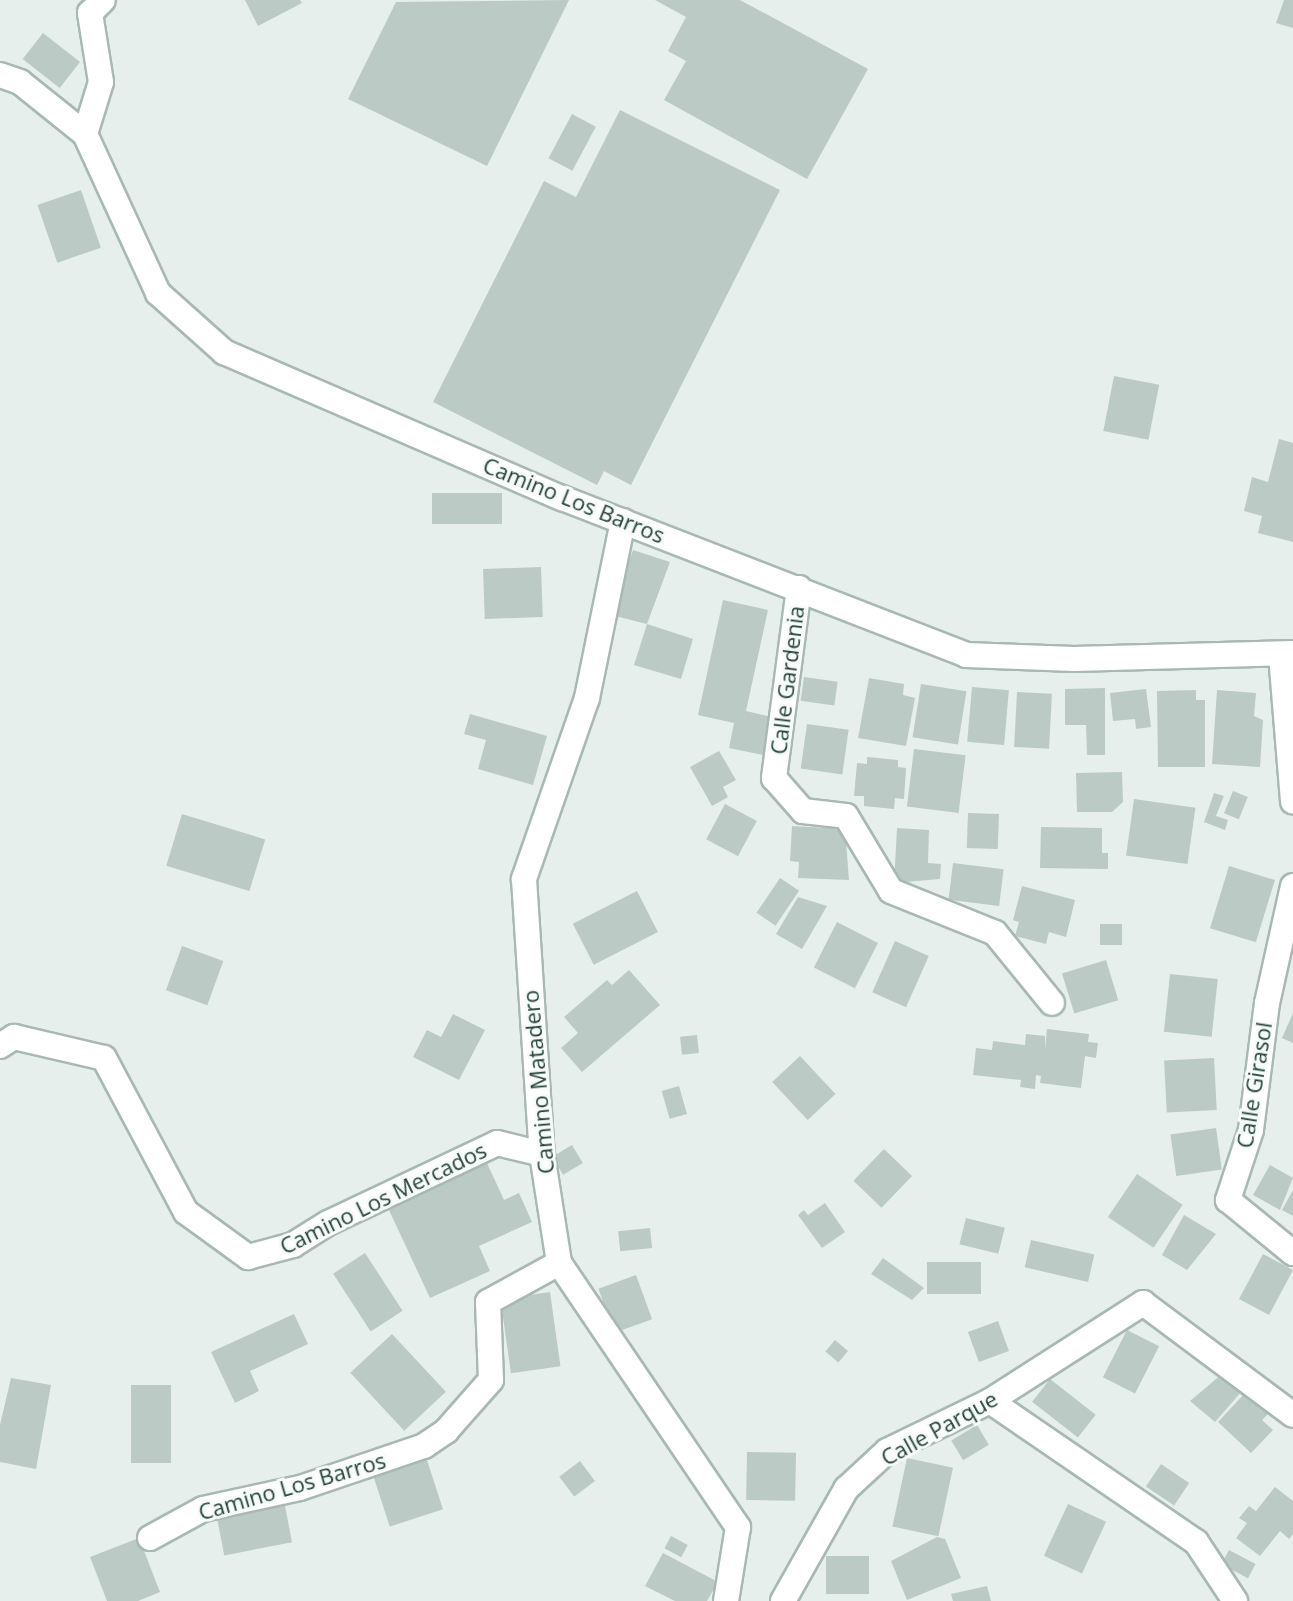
<!DOCTYPE html>
<html>
<head>
<meta charset="utf-8">
<style>
  body { margin:0 }
  #map { position:relative; width:1293px; height:1601px; overflow:hidden; background:#e6efeb; font-family:"Open Sans",sans-serif }
  div>[style] { position:absolute }
  .building>* { inset:0; background:#bbcac4; transform-origin:0 0 }
  .roads { filter:drop-shadow(2px 0 #a8b8b2) drop-shadow(-2px 0 #a8b8b2) drop-shadow(0 2px #a8b8b2) drop-shadow(0 -2px #a8b8b2) }
  .street>* { height:24px; margin:-12px; padding:0 12px; transform-origin:12px; border-radius:12px; background:#fff }
  .secondary>* { height:24px; margin:-12px; padding:0 12px; transform-origin:12px; border-radius:12px; background:#fff }
  span { translate:-50% -50%; white-space:nowrap; text-align:center; line-height:1.15; -webkit-text-stroke:6px #f7fbf9; paint-order:stroke }
  .street-label { font-size:22px; color:#24423a }
</style>
</head>
<body>
<div id="map">
  <div class="building">
    <i style="clip-path:polygon(245px 0,300px 0,302px 3px,258px 26px)"></i>
    <i style="clip-path:polygon(569px 0,487px 166px,348px 99px,396px 2px)"></i>
    <i style="clip-path:polygon(655px 0,740px 0,868px 69px,807px 179px,664px 100px,686px 61px,668px 51px,686px 17px)"></i>
    <i style="clip-path:polygon(1284px 0,1293px 0,1293px 28px,1276px 23px)"></i>
    <i style="left:43px;top:33px;width:47px;height:33px;rotate:38deg"></i>
    <i style="clip-path:polygon(620px 110px,780px 190px,631px 485px,604px 471px,597px 485px,433px 402px,544px 181px,576px 197px)"></i>
    <i style="left:572px;top:114px;width:27px;height:50px;rotate:28deg"></i>
    <i style="left:81px;top:190px;width:61px;height:46px;rotate:71deg"></i>
    <i style="left:1114px;top:376px;width:46px;height:56px;rotate:11deg"></i>
    <i style="clip-path:polygon(1279px 439px,1293px 443px,1293px 542px,1258px 533px,1262px 516px,1244px 511px,1252px 477px,1268px 482px)"></i>
    <i style="left:432px;top:493px;width:70px;height:31px"></i>
    <i style="clip-path:polygon(633px 550px,670px 562px,647px 624px,693px 639px,681px 679px,634px 665px,647px 624px,611px 615px)"></i>
    <i style="left:541px;top:567px;width:50px;height:58px;rotate:88deg"></i>
    <i style="clip-path:polygon(723px 600px,768px 610px,746px 711px,772px 717px,763px 755px,729px 748px,734px 723px,698px 715px)"></i>
    <i style="left:804px;top:677px;width:34px;height:24px;rotate:8deg"></i>
    <i style="clip-path:polygon(869px 678px,904px 684px,903px 695px,915px 698px,906px 746px,858px 738px)"></i>
    <i style="left:921px;top:684px;width:46px;height:54px;rotate:9deg"></i>
    <i style="left:972px;top:687px;width:37px;height:55px;rotate:5deg"></i>
    <i style="clip-path:polygon(1105px 688px,1105px 755px,1087px 755px,1086px 725px,1065px 725px,1065px 689px)"></i>
    <i style="clip-path:polygon(1146px 689px,1151px 727px,1136px 729px,1135px 719px,1113px 721px,1110px 693px)"></i>
    <i style="clip-path:polygon(1196px 690px,1196px 700px,1205px 700px,1205px 767px,1158px 767px,1157px 691px)"></i>
    <i style="clip-path:polygon(1217px 690px,1256px 693px,1254px 716px,1263px 720px,1260px 767px,1212px 764px)"></i>
    <i style="left:1017px;top:692px;width:35px;height:55px;rotate:3deg"></i>
    <i style="clip-path:polygon(470px 714px,547px 736px,533px 785px,478px 769px,486px 740px,464px 734px)"></i>
    <i style="left:807px;top:724px;width:42px;height:45px;rotate:8deg"></i>
    <i style="left:914px;top:749px;width:52px;height:58px;rotate:7deg"></i>
    <i style="clip-path:polygon(719px 751px,736px 780px,723px 787px,728px 797px,712px 806px,690px 767px)"></i>
    <i style="clip-path:polygon(867px 757px,898px 760px,898px 767px,906px 768px,904px 799px,895px 798px,894px 809px,864px 806px,864px 796px,854px 796px,857px 763px,867px 764px)"></i>
    <i style="clip-path:polygon(1122px 772px,1123px 802px,1112px 812px,1077px 812px,1076px 773px)"></i>
    <i style="left:1233px;top:791px;width:16px;height:24px;rotate:22deg"></i>
    <i style="clip-path:polygon(1214px 793px,1224px 796px,1216px 816px,1228px 820px,1225px 830px,1204px 822px)"></i>
    <i style="left:1134px;top:799px;width:62px;height:57px;rotate:8deg"></i>
    <i style="left:725px;top:804px;width:36px;height:40px;rotate:28deg"></i>
    <i style="left:968px;top:813px;width:31px;height:35px;rotate:2deg"></i>
    <i style="left:182px;top:814px;width:87px;height:54px;rotate:17deg"></i>
    <i style="clip-path:polygon(792px 826px,845px 829px,849px 880px,798px 878px,799px 862px,790px 861px)"></i>
    <i style="clip-path:polygon(1041px 827px,1102px 828px,1102px 853px,1108px 853px,1108px 869px,1040px 868px)"></i>
    <i style="clip-path:polygon(897px 828px,929px 830px,928px 863px,941px 864px,940px 879px,894px 883px)"></i>
    <i style="left:953px;top:863px;width:51px;height:37px;rotate:7deg"></i>
    <i style="left:1229px;top:866px;width:48px;height:65px;rotate:17deg"></i>
    <i style="left:780px;top:878px;width:23px;height:42px;rotate:34deg"></i>
    <i style="clip-path:polygon(1022px 886px,1075px 900px,1066px 937px,1049px 932px,1046px 944px,1015px 936px,1019px 922px,1013px 920px)"></i>
    <i style="left:637px;top:891px;width:46px;height:72px;rotate:63deg"></i>
    <i style="clip-path:polygon(798px 897px,827px 906px,802px 949px,776px 934px)"></i>
    <i style="left:837px;top:922px;width:46px;height:51px;rotate:27deg"></i>
    <i style="left:1100px;top:924px;width:22px;height:21px"></i>
    <i style="left:895px;top:941px;width:37px;height:56px;rotate:24deg"></i>
    <i style="left:182px;top:946px;width:44px;height:47px;rotate:20deg"></i>
    <i style="left:1106px;top:960px;width:42px;height:46px;rotate:73deg"></i>
    <i style="clip-path:polygon(629px 970px,660px 1005px,582px 1072px,561px 1048px,578px 1033px,564px 1017px,607px 980px,612px 985px)"></i>
    <i style="left:1170px;top:974px;width:48px;height:58px;rotate:6deg"></i>
    <i style="clip-path:polygon(1293px 1013px,1293px 1043px,1282px 1038px)"></i>
    <i style="clip-path:polygon(453px 1014px,485px 1030px,459px 1080px,413px 1057px,427px 1030px,441px 1037px)"></i>
    <i style="clip-path:polygon(1047px 1029px,1089px 1034px,1088px 1042px,1098px 1043px,1096px 1058px,1085px 1056px,1081px 1088px,1040px 1083px,1041px 1076px,1036px 1075px,1035px 1089px,1020px 1087px,1021px 1080px,973px 1075px,976px 1048px,992px 1050px,993px 1041px,1025px 1045px,1026px 1034px,1045px 1036px,1045px 1050px)"></i>
    <i style="left:697px;top:1035px;width:18px;height:17px;rotate:84deg"></i>
    <i style="left:800px;top:1056px;width:52px;height:38px;rotate:47deg"></i>
    <i style="left:1214px;top:1058px;width:52px;height:50px;rotate:87deg"></i>
    <i style="left:679px;top:1086px;width:29px;height:18px;rotate:74deg"></i>
    <i style="left:1216px;top:1128px;width:42px;height:46px;rotate:82deg"></i>
    <i style="left:572px;top:1145px;width:21px;height:23px;rotate:59deg"></i>
    <i style="left:884px;top:1149px;width:39px;height:44px;rotate:44deg"></i>
    <i style="clip-path:polygon(487px 1163px,504px 1200px,519px 1193px,532px 1222px,479px 1246px,490px 1271px,430px 1298px,388px 1208px)"></i>
    <i style="clip-path:polygon(1270px 1165px,1293px 1178px,1280px 1210px,1253px 1195px)"></i>
    <i style="left:1137px;top:1174px;width:55px;height:52px;rotate:34deg"></i>
    <i style="clip-path:polygon(1293px 1190px,1293px 1216px,1282px 1210px)"></i>
    <i style="clip-path:polygon(825px 1203px,845px 1232px,822px 1248px,798px 1215px,804px 1210px,808px 1215px)"></i>
    <i style="clip-path:polygon(1184px 1215px,1216px 1234px,1187px 1270px,1162px 1255px)"></i>
    <i style="left:966px;top:1218px;width:40px;height:27px;rotate:14deg"></i>
    <i style="left:650px;top:1228px;width:20px;height:32px;rotate:84deg"></i>
    <i style="left:1031px;top:1240px;width:65px;height:28px;rotate:13deg"></i>
    <i style="left:365px;top:1253px;width:69px;height:38px;rotate:57deg"></i>
    <i style="left:1263px;top:1254px;width:34px;height:51px;rotate:28deg"></i>
    <i style="clip-path:polygon(883px 1258px,924px 1288px,912px 1300px,871px 1274px)"></i>
    <i style="left:927px;top:1262px;width:54px;height:32px"></i>
    <i style="left:636px;top:1275px;width:47px;height:40px;rotate:70deg"></i>
    <i style="left:550px;top:1292px;width:75px;height:50px;rotate:82deg"></i>
    <i style="clip-path:polygon(294px 1314px,308px 1344px,250px 1371px,259px 1391px,235px 1403px,211px 1352px)"></i>
    <i style="left:998px;top:1321px;width:32px;height:32px;rotate:70deg"></i>
    <i style="left:1127px;top:1330px;width:36px;height:53px;rotate:27deg"></i>
    <i style="left:392px;top:1334px;width:79px;height:57px;rotate:47deg"></i>
    <i style="left:835px;top:1340px;width:17px;height:15px;rotate:40deg"></i>
    <i style="clip-path:polygon(1222px 1374px,1242px 1391px,1215px 1422px,1190px 1401px)"></i>
    <i style="clip-path:polygon(11px 1378px,51px 1385px,36px 1469px,0 1462px,0 1425px)"></i>
    <i style="left:1050px;top:1379px;width:58px;height:29px;rotate:38deg"></i>
    <i style="left:131px;top:1385px;width:40px;height:78px"></i>
    <i style="clip-path:polygon(1245px 1393px,1268px 1414px,1262px 1420px,1273px 1430px,1251px 1453px,1218px 1422px)"></i>
    <i style="left:977px;top:1425px;width:23px;height:30px;rotate:59deg"></i>
    <i style="left:747px;top:1452px;width:49px;height:48px;rotate:1deg"></i>
    <i style="left:426px;top:1457px;width:55px;height:56px;rotate:72deg"></i>
    <i style="left:907px;top:1458px;width:47px;height:70px;rotate:12deg"></i>
    <i style="left:580px;top:1461px;width:25px;height:26px;rotate:53deg"></i>
    <i style="left:1161px;top:1464px;width:34px;height:27px;rotate:34deg"></i>
    <i style="clip-path:polygon(1275px 1487px,1293px 1501px,1293px 1534px,1289px 1539px,1280px 1531px,1260px 1556px,1236px 1538px,1247px 1523px,1239px 1518px,1249px 1506px,1256px 1511px)"></i>
    <i style="left:284px;top:1501px;width:42px;height:69px;rotate:79deg"></i>
    <i style="left:1068px;top:1504px;width:42px;height:57px;rotate:25deg"></i>
    <i style="left:671px;top:1536px;width:19px;height:14px;rotate:28deg"></i>
    <i style="clip-path:polygon(937px 1537px,945px 1539px,961px 1578px,907px 1600px,891px 1561px)"></i>
    <i style="clip-path:polygon(139px 1538px,160px 1592px,138px 1601px,107px 1601px,90px 1557px)"></i>
    <i style="left:1229px;top:1550px;width:30px;height:16px;rotate:28deg"></i>
    <i style="clip-path:polygon(663px 1553px,718px 1582px,707px 1601px,675px 1601px,645px 1586px)"></i>
    <i style="left:826px;top:1556px;width:43px;height:38px"></i>
    <i style="clip-path:polygon(987px 1586px,991px 1601px,953px 1601px,951px 1594px)"></i>
  </div>
  <div class="roads">
    <div class="street">
      <i style="left:85px;top:134px;width:54px;rotate:-72.9deg"></i>
      <i style="left:101px;top:82px;width:70px;rotate:-99.1deg"></i>
      <i style="left:90px;top:13px;width:18px;rotate:-45deg"></i>
      <i style="left:623px;top:521px;width:181px;rotate:101.5deg"></i>
      <i style="left:587px;top:698px;width:192px;rotate:109.2deg"></i>
      <i style="left:524px;top:879px;width:276px;rotate:86.3deg"></i>
      <i style="left:542px;top:1154px;width:110px;rotate:81.1deg"></i>
      <i style="left:559px;top:1263px;width:319px;rotate:55.9deg"></i>
      <i style="left:738px;top:1527px;width:75px;rotate:99.2deg"></i>
      <i style="left:799px;top:588px;width:192px;rotate:97.5deg"></i>
      <i style="left:774px;top:778px;width:44px;rotate:48.7deg"></i>
      <i style="left:803px;top:811px;width:43px;rotate:6.6deg"></i>
      <i style="left:846px;top:816px;width:87px;rotate:59deg"></i>
      <i style="left:891px;top:891px;width:112px;rotate:22deg"></i>
      <i style="left:995px;top:933px;width:90px;rotate:50.8deg"></i>
      <i style="left:1281px;top:655px;width:147px;rotate:85.3deg"></i>
      <i style="left:1293px;top:886px;width:120px;rotate:102.5deg"></i>
      <i style="left:1267px;top:1003px;width:128px;rotate:97.2deg"></i>
      <i style="left:1251px;top:1130px;width:74px;rotate:108.2deg"></i>
      <i style="left:1228px;top:1200px;width:84px;rotate:39.2deg"></i>
      <i style="left:0;top:1046px;width:17px;rotate:-33deg"></i>
      <i style="left:14px;top:1037px;width:92px;rotate:13.1deg"></i>
      <i style="left:104px;top:1058px;width:174px;rotate:62deg"></i>
      <i style="left:186px;top:1212px;width:77px;rotate:36deg"></i>
      <i style="left:248px;top:1257px;width:47px;rotate:-14.9deg"></i>
      <i style="left:293px;top:1245px;width:41px;rotate:-32.2deg"></i>
      <i style="left:328px;top:1223px;width:187px;rotate:-25.3deg"></i>
      <i style="left:497px;top:1143px;width:46px;rotate:13.7deg"></i>
      <i style="left:990px;top:1401px;width:250px;rotate:34.4deg"></i>
      <i style="left:1196px;top:1542px;width:71px;rotate:56.5deg"></i>
      <i style="left:150px;top:1538px;width:60px;rotate:-28.7deg"></i>
      <i style="left:203px;top:1509px;width:99px;rotate:-12.2deg"></i>
      <i style="left:300px;top:1488px;width:131px;rotate:-18.7deg"></i>
      <i style="left:424px;top:1446px;width:27px;rotate:-34deg"></i>
      <i style="left:446px;top:1431px;width:68px;rotate:-48.6deg"></i>
      <i style="left:491px;top:1380px;width:78px;rotate:-92.2deg"></i>
      <i style="left:488px;top:1302px;width:81px;rotate:-28.8deg"></i>
      <i style="left:783px;top:1601px;width:129px;rotate:-60.6deg"></i>
      <i style="left:846px;top:1489px;width:56px;rotate:-42.8deg"></i>
      <i style="left:887px;top:1451px;width:114px;rotate:-25.9deg"></i>
      <i style="left:990px;top:1401px;width:182px;rotate:-32.6deg"></i>
      <i style="left:1143px;top:1303px;width:187px;rotate:36.7deg"></i>
    </div>
    <div class="secondary">
      <i style="left:0;top:75px;width:21px;rotate:19deg"></i>
      <i style="left:20px;top:82px;width:83px;rotate:38.7deg"></i>
      <i style="left:85px;top:134px;width:175px;rotate:65.3deg"></i>
      <i style="left:158px;top:293px;width:89px;rotate:41.8deg"></i>
      <i style="left:224px;top:352px;width:368px;rotate:23.4deg"></i>
      <i style="left:562px;top:498px;width:433px;rotate:21.2deg"></i>
      <i style="left:966px;top:655px;width:108px;rotate:2.1deg"></i>
      <i style="left:1074px;top:659px;width:219px;rotate:-1.6deg"></i>
    </div>
  </div>
  <div class="street-label">
    <span style="left:574px;top:500px;rotate:22deg">Camino Los Barros</span>
    <span style="left:787px;top:680px;rotate:-83deg">Calle Gardenia</span>
    <span style="left:538px;top:1082px;rotate:-95deg">Camino Matadero</span>
    <span style="left:1254px;top:1085px;rotate:-81deg">Calle Girasol</span>
    <span style="left:383px;top:1198px;rotate:-26deg">Camino Los Mercados</span>
    <span style="left:939px;top:1428px;rotate:-29deg">Calle Parque</span>
    <span style="left:292px;top:1486px;rotate:-16deg">Camino Los Barros</span>
  </div>
</div>
</body>
</html>
